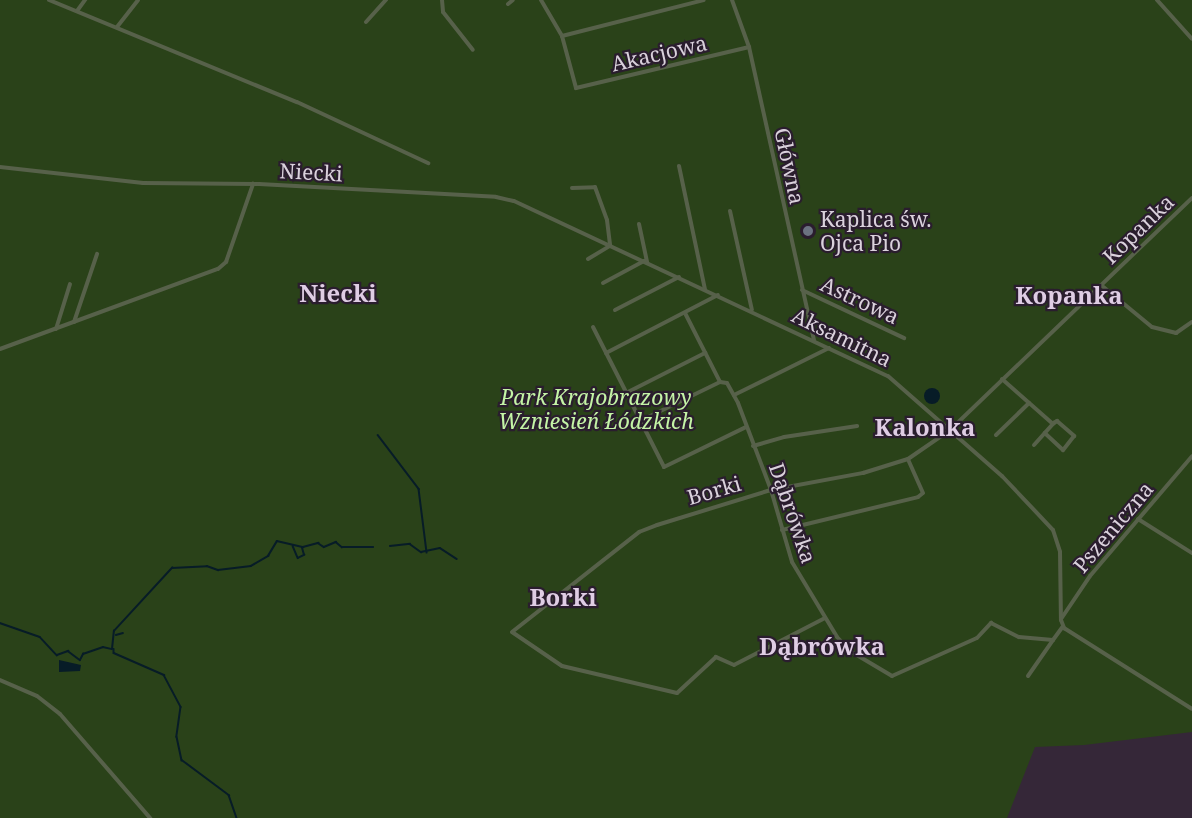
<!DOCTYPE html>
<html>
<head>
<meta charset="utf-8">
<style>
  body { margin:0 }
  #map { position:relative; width:1192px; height:818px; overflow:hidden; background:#352738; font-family:"Noto Serif",serif }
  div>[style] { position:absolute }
  .green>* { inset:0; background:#2a4219 }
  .water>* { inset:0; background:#071c27 }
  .round { border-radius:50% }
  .stream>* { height:1.5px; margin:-0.75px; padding:0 0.75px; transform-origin:0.75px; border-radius:0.75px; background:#071c27 }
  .minor>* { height:4px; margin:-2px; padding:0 2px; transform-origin:2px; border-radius:2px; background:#57614a }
  .dots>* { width:16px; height:16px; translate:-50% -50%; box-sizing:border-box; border:3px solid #2a1d2e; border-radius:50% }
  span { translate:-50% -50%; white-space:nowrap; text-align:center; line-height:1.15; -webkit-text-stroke:4.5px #2a1d2e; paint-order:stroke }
  .street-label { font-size:21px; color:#dad1dc }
  .poi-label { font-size:21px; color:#dad1dc }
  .left { translate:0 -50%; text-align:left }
  .park-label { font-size:21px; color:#c4f4a6; font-style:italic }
  .quarter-label { font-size:24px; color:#dfcde4; font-weight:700 }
</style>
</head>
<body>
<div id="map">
  <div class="green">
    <i style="clip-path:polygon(0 0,1192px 0,1192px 732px,1084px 745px,1035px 747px,1007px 818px,0 818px)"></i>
  </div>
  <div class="water">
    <i class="round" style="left:924px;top:388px;width:16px;height:16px"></i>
    <i style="clip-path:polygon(59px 660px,81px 665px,80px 671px,59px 672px)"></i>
  </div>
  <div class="stream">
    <i style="left:378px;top:435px;width:68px;rotate:52.8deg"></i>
    <i style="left:419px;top:489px;width:64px;rotate:82.8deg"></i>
    <i style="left:293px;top:546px;width:13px;rotate:67deg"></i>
    <i style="left:298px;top:558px;width:7px;rotate:-27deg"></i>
    <i style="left:304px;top:555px;width:7px;rotate:-106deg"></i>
    <i style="left:390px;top:546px;width:20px;rotate:-6deg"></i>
    <i style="left:410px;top:544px;width:14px;rotate:36deg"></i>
    <i style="left:421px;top:552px;width:19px;rotate:-12deg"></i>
    <i style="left:440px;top:548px;width:20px;rotate:33deg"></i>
    <i style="left:0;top:623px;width:42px;rotate:19.3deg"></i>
    <i style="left:40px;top:637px;width:25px;rotate:47deg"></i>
    <i style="left:57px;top:655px;width:12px;rotate:-20deg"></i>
    <i style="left:68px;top:651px;width:15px;rotate:37deg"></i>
    <i style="left:80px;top:660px;width:7px;rotate:-63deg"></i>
    <i style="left:83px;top:654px;width:21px;rotate:-19deg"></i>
    <i style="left:103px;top:647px;width:9px;rotate:13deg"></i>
    <i style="left:112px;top:649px;width:18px;rotate:-84deg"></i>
    <i style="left:114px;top:631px;width:86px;rotate:-47.4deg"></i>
    <i style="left:172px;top:568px;width:35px;rotate:-3deg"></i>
    <i style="left:207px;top:566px;width:12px;rotate:20deg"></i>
    <i style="left:218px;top:570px;width:33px;rotate:-7deg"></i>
    <i style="left:251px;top:566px;width:20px;rotate:-30deg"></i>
    <i style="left:268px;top:556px;width:17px;rotate:-59deg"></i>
    <i style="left:277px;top:541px;width:27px;rotate:13deg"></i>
    <i style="left:303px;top:547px;width:16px;rotate:-15deg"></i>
    <i style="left:318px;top:543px;width:7px;rotate:34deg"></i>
    <i style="left:324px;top:547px;width:13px;rotate:-23deg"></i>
    <i style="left:336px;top:542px;width:8px;rotate:40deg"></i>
    <i style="left:342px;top:547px;width:31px"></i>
    <i style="left:116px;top:635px;width:7px;rotate:-16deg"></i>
    <i style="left:114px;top:649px;width:4px;rotate:90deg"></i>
    <i style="left:114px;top:653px;width:55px;rotate:23.7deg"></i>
    <i style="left:164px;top:675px;width:36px;rotate:62deg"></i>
    <i style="left:181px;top:707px;width:30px;rotate:98deg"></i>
    <i style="left:177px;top:737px;width:24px;rotate:78deg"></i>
    <i style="left:182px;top:760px;width:59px;rotate:36.7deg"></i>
    <i style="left:229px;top:795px;width:24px;rotate:71deg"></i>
  </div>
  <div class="minor">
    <i style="left:49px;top:0;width:268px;rotate:22.4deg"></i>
    <i style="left:297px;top:102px;width:145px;rotate:25deg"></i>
    <i style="left:442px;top:0;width:12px;rotate:85deg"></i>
    <i style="left:443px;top:12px;width:48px;rotate:51.7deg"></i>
    <i style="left:541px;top:0;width:42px;rotate:59.7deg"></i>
    <i style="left:562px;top:36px;width:54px;rotate:74.9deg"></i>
    <i style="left:576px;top:88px;width:178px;rotate:-13.3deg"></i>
    <i style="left:732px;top:0;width:50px;rotate:70.1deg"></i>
    <i style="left:749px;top:47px;width:300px;rotate:77.5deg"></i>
    <i style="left:1157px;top:0;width:52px;rotate:48.1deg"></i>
    <i style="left:508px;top:4px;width:6px;rotate:-39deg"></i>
    <i style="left:77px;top:11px;width:14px;rotate:-54deg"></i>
    <i style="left:366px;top:22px;width:30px;rotate:-48deg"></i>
    <i style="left:117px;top:27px;width:34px;rotate:-52deg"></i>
    <i style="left:562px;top:36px;width:146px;rotate:-14.2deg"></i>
    <i style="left:679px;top:166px;width:126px;rotate:78.1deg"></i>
    <i style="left:0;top:167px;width:144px;rotate:6.4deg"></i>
    <i style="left:143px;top:183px;width:116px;rotate:0.5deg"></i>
    <i style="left:259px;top:184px;width:237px;rotate:3.1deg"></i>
    <i style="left:496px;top:197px;width:18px;rotate:13deg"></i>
    <i style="left:514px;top:201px;width:413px;rotate:25.1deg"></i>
    <i style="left:888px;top:376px;width:152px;rotate:41.3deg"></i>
    <i style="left:1002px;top:476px;width:74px;rotate:46.6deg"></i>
    <i style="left:1053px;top:530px;width:23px;rotate:72deg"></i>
    <i style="left:1060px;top:552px;width:68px;rotate:89.2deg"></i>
    <i style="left:1061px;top:620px;width:9px;rotate:69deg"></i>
    <i style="left:1064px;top:628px;width:151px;rotate:32.3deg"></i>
    <i style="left:572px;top:188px;width:23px;rotate:-2deg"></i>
    <i style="left:595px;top:187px;width:35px;rotate:70deg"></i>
    <i style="left:607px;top:220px;width:26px;rotate:83deg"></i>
    <i style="left:730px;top:211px;width:101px;rotate:77.5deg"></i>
    <i style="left:639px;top:224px;width:40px;rotate:78deg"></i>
    <i style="left:588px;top:259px;width:26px;rotate:-31deg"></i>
    <i style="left:603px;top:283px;width:47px;rotate:-28.2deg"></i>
    <i style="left:1101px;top:285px;width:66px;rotate:39.5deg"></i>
    <i style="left:1152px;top:327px;width:25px;rotate:14deg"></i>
    <i style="left:1176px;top:333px;width:19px;rotate:-35deg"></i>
    <i style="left:802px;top:290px;width:113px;rotate:25.2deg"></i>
    <i style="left:615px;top:310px;width:72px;rotate:-27.3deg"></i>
    <i style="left:685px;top:313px;width:77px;rotate:63.1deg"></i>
    <i style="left:74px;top:322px;width:72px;rotate:-71.3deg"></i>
    <i style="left:593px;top:327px;width:157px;rotate:63.1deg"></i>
    <i style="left:664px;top:467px;width:91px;rotate:-26deg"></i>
    <i style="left:56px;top:329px;width:47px;rotate:-72.7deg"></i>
    <i style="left:0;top:349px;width:232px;rotate:-20.2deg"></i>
    <i style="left:218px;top:269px;width:11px;rotate:-41deg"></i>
    <i style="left:226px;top:262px;width:83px;rotate:-70.9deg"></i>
    <i style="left:606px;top:353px;width:126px;rotate:-27.4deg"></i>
    <i style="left:1002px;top:379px;width:68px;rotate:41.4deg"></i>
    <i style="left:720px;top:382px;width:7px;rotate:8deg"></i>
    <i style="left:727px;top:383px;width:23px;rotate:61deg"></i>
    <i style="left:738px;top:403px;width:93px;rotate:69.2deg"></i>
    <i style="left:771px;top:490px;width:75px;rotate:73.7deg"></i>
    <i style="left:792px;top:562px;width:87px;rotate:59deg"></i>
    <i style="left:837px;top:637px;width:19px;rotate:47deg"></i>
    <i style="left:850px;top:651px;width:49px;rotate:30.8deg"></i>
    <i style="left:892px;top:676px;width:93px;rotate:-24.1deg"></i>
    <i style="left:977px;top:638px;width:21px;rotate:-47deg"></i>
    <i style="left:991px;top:623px;width:31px;rotate:27deg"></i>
    <i style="left:1019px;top:637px;width:34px;rotate:5deg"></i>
    <i style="left:1053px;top:640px;width:17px;rotate:-54deg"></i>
    <i style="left:626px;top:393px;width:89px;rotate:-26.9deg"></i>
    <i style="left:734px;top:395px;width:106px;rotate:-26.3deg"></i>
    <i style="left:640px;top:421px;width:89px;rotate:-26deg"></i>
    <i style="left:996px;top:435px;width:46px;rotate:-44.1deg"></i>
    <i style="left:1034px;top:445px;width:30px;rotate:-48deg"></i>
    <i style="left:1054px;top:423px;width:4px;rotate:-34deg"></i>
    <i style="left:1057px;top:421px;width:23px;rotate:41deg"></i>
    <i style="left:1074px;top:436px;width:18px;rotate:128deg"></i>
    <i style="left:1063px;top:450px;width:25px;rotate:-137deg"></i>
    <i style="left:753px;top:446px;width:32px;rotate:-16deg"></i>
    <i style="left:784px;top:437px;width:74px;rotate:-8.6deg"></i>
    <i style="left:1138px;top:519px;width:64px;rotate:32.2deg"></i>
    <i style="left:782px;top:530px;width:140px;rotate:-13.6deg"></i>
    <i style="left:918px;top:497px;width:6px;rotate:-39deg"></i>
    <i style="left:923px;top:493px;width:37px;rotate:-114deg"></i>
    <i style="left:825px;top:618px;width:102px;rotate:152.7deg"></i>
    <i style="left:734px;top:665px;width:20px;rotate:-156deg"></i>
    <i style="left:716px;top:657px;width:53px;rotate:137.3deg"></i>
    <i style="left:677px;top:693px;width:118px;rotate:-166.8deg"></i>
    <i style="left:562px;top:666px;width:60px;rotate:-145.8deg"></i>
    <i style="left:512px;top:632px;width:162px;rotate:-38.2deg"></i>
    <i style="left:639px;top:532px;width:19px;rotate:-21deg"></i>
    <i style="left:657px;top:525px;width:119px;rotate:-17.1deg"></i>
    <i style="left:771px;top:490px;width:94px;rotate:-10.5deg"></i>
    <i style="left:863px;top:473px;width:47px;rotate:-17.3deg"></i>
    <i style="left:908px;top:459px;width:51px;rotate:-34.6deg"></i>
    <i style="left:950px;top:430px;width:335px;rotate:-43.8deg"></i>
    <i style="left:1061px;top:619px;width:52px;rotate:-56deg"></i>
    <i style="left:1090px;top:576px;width:157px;rotate:-49.6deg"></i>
    <i style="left:1028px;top:676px;width:44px;rotate:-55.2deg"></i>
    <i style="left:0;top:680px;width:40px;rotate:23.4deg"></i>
    <i style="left:37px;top:696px;width:29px;rotate:38deg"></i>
    <i style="left:60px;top:714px;width:138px;rotate:49.1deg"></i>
  </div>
  <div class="dots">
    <i style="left:808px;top:231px;background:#6b7280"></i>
  </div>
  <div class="street-label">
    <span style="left:659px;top:53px;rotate:-13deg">Akacjowa</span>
    <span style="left:790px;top:166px;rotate:78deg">Główna</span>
    <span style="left:311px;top:172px;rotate:3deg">Niecki</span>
    <span style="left:1138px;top:229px;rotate:-44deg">Kopanka</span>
    <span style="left:860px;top:300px;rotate:25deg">Astrowa</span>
    <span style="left:842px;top:337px;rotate:26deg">Aksamitna</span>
    <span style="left:714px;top:490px;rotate:-16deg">Borki</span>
    <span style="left:793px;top:513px;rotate:71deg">Dąbrówka</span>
    <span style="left:1113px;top:527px;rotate:-50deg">Pszeniczna</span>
  </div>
  <div class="poi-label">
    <span class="left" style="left:820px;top:231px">Kaplica św.<br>Ojca Pio</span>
  </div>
  <div class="park-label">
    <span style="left:596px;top:409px">Park Krajobrazowy<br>Wzniesień Łódzkich</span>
  </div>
  <div class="quarter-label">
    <span style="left:338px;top:293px">Niecki</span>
    <span style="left:1069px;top:295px">Kopanka</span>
    <span style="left:925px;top:427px">Kalonka</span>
    <span style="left:563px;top:597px">Borki</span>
    <span style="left:822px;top:646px">Dąbrówka</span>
  </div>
</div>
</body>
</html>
